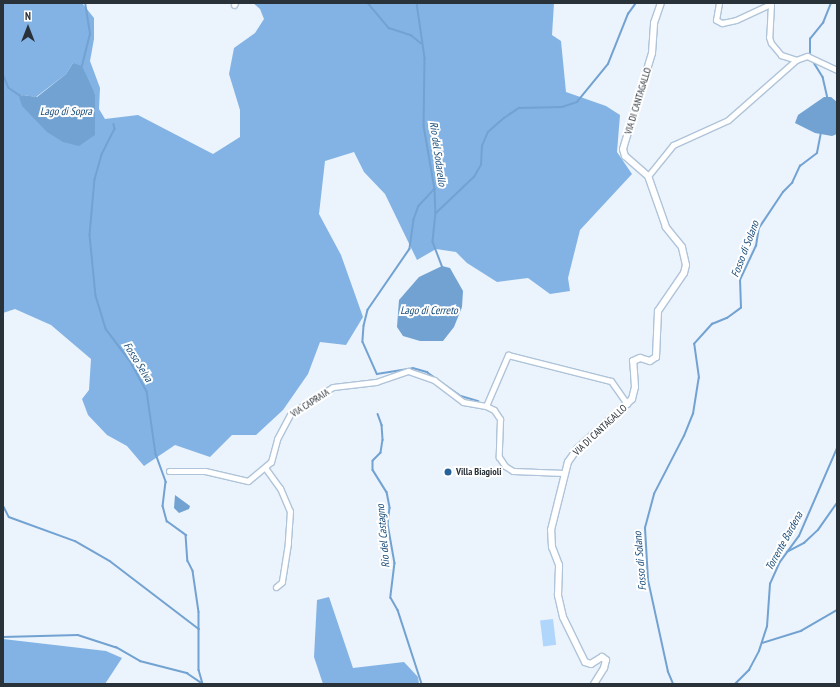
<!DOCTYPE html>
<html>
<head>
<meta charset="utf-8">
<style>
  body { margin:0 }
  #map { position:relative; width:840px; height:687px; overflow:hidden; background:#ebf3fc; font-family:"PT Sans Narrow",sans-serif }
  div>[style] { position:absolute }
  .green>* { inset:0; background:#b1d6fc; transform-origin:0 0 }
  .forest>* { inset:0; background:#82b3e4 }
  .water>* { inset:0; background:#72a2d2 }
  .stream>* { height:1.5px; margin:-0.75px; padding:0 0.75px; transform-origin:0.75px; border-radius:0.75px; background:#72a2d2 }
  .roads { filter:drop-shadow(1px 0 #afc4d9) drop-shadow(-1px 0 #afc4d9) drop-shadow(0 1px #afc4d9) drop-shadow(0 -1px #afc4d9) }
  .minor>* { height:5px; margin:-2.5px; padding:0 2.5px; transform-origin:2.5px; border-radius:2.5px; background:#fff }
  .tertiary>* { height:6px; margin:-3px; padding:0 3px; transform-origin:3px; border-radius:3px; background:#fff }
  .dots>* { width:11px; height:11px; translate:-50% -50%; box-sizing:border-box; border:2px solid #fff; border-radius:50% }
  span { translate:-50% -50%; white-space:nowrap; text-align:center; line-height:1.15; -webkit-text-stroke:4px #fff; paint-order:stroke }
  .street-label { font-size:10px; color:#293139 }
  .poi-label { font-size:10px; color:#293139; font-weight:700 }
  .left { translate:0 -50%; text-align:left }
  .water-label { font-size:11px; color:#164a79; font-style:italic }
  .frame { position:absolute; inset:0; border:4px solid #293139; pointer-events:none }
  .north { position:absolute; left:8px; top:8px; width:40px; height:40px; -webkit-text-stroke:3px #fff; paint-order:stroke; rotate:0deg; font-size:11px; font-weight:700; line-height:16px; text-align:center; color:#293139 }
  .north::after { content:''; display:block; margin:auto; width:14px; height:18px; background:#293139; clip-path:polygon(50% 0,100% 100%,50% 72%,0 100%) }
</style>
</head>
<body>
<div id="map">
  <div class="green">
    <i style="left:553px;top:619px;width:26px;height:13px;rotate:83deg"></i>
  </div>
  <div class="forest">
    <i style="clip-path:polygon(evenodd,3px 3px,82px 3px,94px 18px,94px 39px,90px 61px,100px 88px,99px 109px,105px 119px,138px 115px,213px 154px,240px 137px,240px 110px,229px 74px,234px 48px,255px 33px,264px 19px,260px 9px,253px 3px,554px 3px,552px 35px,561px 41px,566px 92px,606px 106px,620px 115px,617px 152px,632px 174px,580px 230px,568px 278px,570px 291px,550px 294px,528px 278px,497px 282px,467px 263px,456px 252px,436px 249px,417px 260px,385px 194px,364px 172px,354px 152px,325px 161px,319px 214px,341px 255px,363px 317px,346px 345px,320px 342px,308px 374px,283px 410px,256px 435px,232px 435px,210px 457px,175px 445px,144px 466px,127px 446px,107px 435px,88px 415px,82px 399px,89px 390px,91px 359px,51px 325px,15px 309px,3px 313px,3px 3px,73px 63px,95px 94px,94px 109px,19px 97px,23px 95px,36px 97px,66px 74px,73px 63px)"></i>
    <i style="clip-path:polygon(329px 597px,353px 668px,404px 662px,418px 677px,419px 684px,323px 684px,314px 657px,317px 600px)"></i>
    <i style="clip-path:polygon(3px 639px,106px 651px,122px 658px,105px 684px,3px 684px)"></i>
  </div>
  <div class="water">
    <i style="clip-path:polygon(73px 63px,82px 66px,95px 94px,95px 135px,79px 146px,63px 142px,47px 132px,22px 106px,19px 97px,23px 95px,37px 97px,66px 74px)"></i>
    <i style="clip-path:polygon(824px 97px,831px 97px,837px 102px,837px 134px,832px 136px,815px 133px,795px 123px,798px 115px)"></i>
    <i style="clip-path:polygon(442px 266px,450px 268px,463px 291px,462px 307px,454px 327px,443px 341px,420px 341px,403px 336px,397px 327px,399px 300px,419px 277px)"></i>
    <i style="clip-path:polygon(175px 495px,190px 506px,189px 509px,179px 513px,174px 508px)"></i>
  </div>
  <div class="stream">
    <i style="left:368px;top:3px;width:33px;rotate:50deg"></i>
    <i style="left:389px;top:28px;width:23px;rotate:18deg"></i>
    <i style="left:411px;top:35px;width:13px;rotate:39deg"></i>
    <i style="left:417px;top:3px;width:56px;rotate:81.7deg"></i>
    <i style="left:425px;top:58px;width:68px;rotate:90.8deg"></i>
    <i style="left:424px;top:126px;width:64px;rotate:80.1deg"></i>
    <i style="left:435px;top:189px;width:24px;rotate:88deg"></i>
    <i style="left:436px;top:213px;width:29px;rotate:96deg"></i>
    <i style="left:433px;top:242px;width:26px;rotate:69deg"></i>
    <i style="left:810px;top:56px;width:17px;rotate:-90deg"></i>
    <i style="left:810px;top:39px;width:21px;rotate:-51deg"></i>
    <i style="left:823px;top:23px;width:22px;rotate:-68deg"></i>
    <i style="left:813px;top:61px;width:19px;rotate:58deg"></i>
    <i style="left:823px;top:77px;width:22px;rotate:77deg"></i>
    <i style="left:82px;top:66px;width:33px;rotate:-76deg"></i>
    <i style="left:90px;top:34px;width:31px;rotate:-99deg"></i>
    <i style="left:3px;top:74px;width:15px;rotate:67deg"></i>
    <i style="left:9px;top:88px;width:14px;rotate:34deg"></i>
    <i style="left:114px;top:124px;width:5px;rotate:79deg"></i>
    <i style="left:115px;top:129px;width:29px;rotate:117deg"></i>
    <i style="left:102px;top:155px;width:25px;rotate:106deg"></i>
    <i style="left:95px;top:179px;width:56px;rotate:95.1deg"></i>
    <i style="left:90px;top:235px;width:61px;rotate:84.4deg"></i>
    <i style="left:96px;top:296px;width:34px;rotate:73deg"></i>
    <i style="left:106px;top:329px;width:38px;rotate:53deg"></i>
    <i style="left:129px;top:359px;width:37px;rotate:61deg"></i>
    <i style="left:147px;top:391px;width:64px;rotate:81.9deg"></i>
    <i style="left:156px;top:454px;width:30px;rotate:70deg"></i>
    <i style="left:166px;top:482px;width:24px;rotate:97deg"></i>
    <i style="left:163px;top:506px;width:16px;rotate:75deg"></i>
    <i style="left:167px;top:521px;width:24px;rotate:36deg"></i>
    <i style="left:186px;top:535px;width:26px;rotate:86deg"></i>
    <i style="left:188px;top:561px;width:11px;rotate:63deg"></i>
    <i style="left:193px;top:571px;width:41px;rotate:81.7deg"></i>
    <i style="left:199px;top:612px;width:17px;rotate:90deg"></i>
    <i style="left:435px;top:189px;width:23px;rotate:133deg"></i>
    <i style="left:419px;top:206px;width:15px;rotate:110deg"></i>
    <i style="left:414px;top:220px;width:29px;rotate:98deg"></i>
    <i style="left:410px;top:249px;width:74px;rotate:124.5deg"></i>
    <i style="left:368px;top:310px;width:16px;rotate:104deg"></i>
    <i style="left:364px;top:326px;width:16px;rotate:94deg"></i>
    <i style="left:363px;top:342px;width:35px;rotate:66deg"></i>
    <i style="left:377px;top:374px;width:36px;rotate:-9deg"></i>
    <i style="left:413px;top:368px;width:15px;rotate:16deg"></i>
    <i style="left:427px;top:372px;width:42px;rotate:35.2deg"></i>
    <i style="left:461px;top:396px;width:18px;rotate:16deg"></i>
    <i style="left:436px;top:213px;width:52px;rotate:-43.5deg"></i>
    <i style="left:474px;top:177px;width:14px;rotate:-60deg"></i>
    <i style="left:481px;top:165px;width:19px;rotate:-87deg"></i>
    <i style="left:482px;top:146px;width:15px;rotate:-67deg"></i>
    <i style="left:488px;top:132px;width:21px;rotate:-41deg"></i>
    <i style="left:504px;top:118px;width:18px;rotate:-34deg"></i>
    <i style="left:519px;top:108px;width:43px;rotate:-1.3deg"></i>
    <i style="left:562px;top:107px;width:16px;rotate:-18deg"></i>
    <i style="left:577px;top:102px;width:49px;rotate:-50.8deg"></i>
    <i style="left:608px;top:64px;width:54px;rotate:-68.2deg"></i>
    <i style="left:628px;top:14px;width:14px;rotate:-54deg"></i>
    <i style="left:378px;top:414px;width:12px;rotate:70deg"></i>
    <i style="left:382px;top:425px;width:15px;rotate:86deg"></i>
    <i style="left:383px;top:440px;width:13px;rotate:99deg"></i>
    <i style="left:381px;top:453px;width:11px;rotate:135deg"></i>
    <i style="left:373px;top:461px;width:9px;rotate:90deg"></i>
    <i style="left:373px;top:470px;width:26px;rotate:58deg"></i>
    <i style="left:387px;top:492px;width:16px;rotate:79deg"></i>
    <i style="left:390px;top:508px;width:16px;rotate:97deg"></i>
    <i style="left:388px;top:524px;width:40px;rotate:80deg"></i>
    <i style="left:395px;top:563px;width:35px;rotate:97deg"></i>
    <i style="left:391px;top:598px;width:14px;rotate:60deg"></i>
    <i style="left:398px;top:610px;width:78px;rotate:72deg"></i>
    <i style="left:3px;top:505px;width:13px;rotate:63deg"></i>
    <i style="left:9px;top:517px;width:70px;rotate:20deg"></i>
    <i style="left:75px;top:541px;width:40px;rotate:29.7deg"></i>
    <i style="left:110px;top:561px;width:112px;rotate:37.4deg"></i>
    <i style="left:199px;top:629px;width:41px;rotate:90deg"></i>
    <i style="left:199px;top:670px;width:15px;rotate:74deg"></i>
    <i style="left:787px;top:552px;width:19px;rotate:-28deg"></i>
    <i style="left:804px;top:543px;width:19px;rotate:-43deg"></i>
    <i style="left:818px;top:530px;width:33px;rotate:-55deg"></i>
    <i style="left:3px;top:637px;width:75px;rotate:-1.5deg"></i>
    <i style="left:78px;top:635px;width:40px;rotate:18deg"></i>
    <i style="left:116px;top:647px;width:28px;rotate:30deg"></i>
    <i style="left:140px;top:661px;width:49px;rotate:14.3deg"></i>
    <i style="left:187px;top:673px;width:18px;rotate:34deg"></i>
    <i style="left:762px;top:643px;width:41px;rotate:-17.1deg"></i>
    <i style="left:801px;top:631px;width:42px;rotate:-30.3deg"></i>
    <i style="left:673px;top:684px;width:13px;rotate:-113deg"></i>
    <i style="left:668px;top:672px;width:94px;rotate:-102.3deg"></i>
    <i style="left:648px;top:580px;width:52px;rotate:-93.3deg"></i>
    <i style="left:645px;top:528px;width:35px;rotate:-75deg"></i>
    <i style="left:654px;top:494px;width:65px;rotate:-62.7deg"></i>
    <i style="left:684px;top:436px;width:24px;rotate:-68deg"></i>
    <i style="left:693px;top:414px;width:36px;rotate:-81deg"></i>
    <i style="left:699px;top:378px;width:34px;rotate:-98deg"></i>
    <i style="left:694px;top:344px;width:27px;rotate:-48deg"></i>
    <i style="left:712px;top:324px;width:16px;rotate:-22deg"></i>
    <i style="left:727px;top:318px;width:17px;rotate:-36deg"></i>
    <i style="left:741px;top:308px;width:28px;rotate:-92deg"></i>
    <i style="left:740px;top:280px;width:38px;rotate:-65deg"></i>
    <i style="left:756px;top:246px;width:18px;rotate:-81deg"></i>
    <i style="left:759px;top:228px;width:43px;rotate:-56.3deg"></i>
    <i style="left:783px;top:192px;width:13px;rotate:-45deg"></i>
    <i style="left:792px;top:183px;width:19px;rotate:-65deg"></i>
    <i style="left:800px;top:166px;width:21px;rotate:-37deg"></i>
    <i style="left:817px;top:153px;width:20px;rotate:-79deg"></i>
    <i style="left:735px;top:684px;width:20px;rotate:-45deg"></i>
    <i style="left:749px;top:670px;width:21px;rotate:-62deg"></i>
    <i style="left:759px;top:651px;width:25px;rotate:-72deg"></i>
    <i style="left:767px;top:627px;width:43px;rotate:-86deg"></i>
    <i style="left:770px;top:584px;width:24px;rotate:-66deg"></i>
    <i style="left:780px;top:562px;width:32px;rotate:-54deg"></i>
    <i style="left:799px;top:536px;width:96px;rotate:-66.6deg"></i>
  </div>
  <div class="roads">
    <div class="minor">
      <i style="left:719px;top:3px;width:17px;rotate:100deg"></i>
      <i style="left:716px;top:20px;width:7px;rotate:27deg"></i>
      <i style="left:722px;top:23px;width:14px;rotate:-12deg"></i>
      <i style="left:736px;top:20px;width:38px;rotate:-25deg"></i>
      <i style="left:771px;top:4px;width:33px;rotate:93deg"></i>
      <i style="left:769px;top:37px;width:6px;rotate:72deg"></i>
      <i style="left:771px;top:43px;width:16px;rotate:50deg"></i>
      <i style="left:781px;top:55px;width:16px;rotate:18deg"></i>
      <i style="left:234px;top:5px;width:2px;rotate:-63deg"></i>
      <i style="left:648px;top:176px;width:40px;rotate:-51deg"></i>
      <i style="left:673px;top:145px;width:60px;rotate:-24.4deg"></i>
      <i style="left:728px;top:120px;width:91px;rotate:-41.4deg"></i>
      <i style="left:796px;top:60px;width:12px;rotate:-20deg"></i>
      <i style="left:807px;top:56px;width:33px;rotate:25deg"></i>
      <i style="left:486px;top:406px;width:56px;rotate:-66.7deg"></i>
      <i style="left:508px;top:355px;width:106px;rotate:14.2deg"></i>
      <i style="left:611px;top:381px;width:28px;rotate:55deg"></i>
      <i style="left:266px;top:469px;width:24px;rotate:54deg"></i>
      <i style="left:280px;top:488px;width:25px;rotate:67deg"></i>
      <i style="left:290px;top:511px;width:32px;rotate:94deg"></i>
      <i style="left:288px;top:543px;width:39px;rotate:99deg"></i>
      <i style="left:282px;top:582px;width:8px;rotate:140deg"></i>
      <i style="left:169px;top:471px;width:36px"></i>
      <i style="left:205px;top:471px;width:44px;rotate:13.1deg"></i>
      <i style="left:248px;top:481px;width:30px;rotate:-40deg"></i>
      <i style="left:271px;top:462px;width:24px;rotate:-75deg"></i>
      <i style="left:277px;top:439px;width:30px;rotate:-62deg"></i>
      <i style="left:291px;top:413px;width:49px;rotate:-31.8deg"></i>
      <i style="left:333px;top:387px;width:43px;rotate:-6.6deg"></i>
      <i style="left:376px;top:382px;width:34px;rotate:-19deg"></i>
      <i style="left:408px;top:371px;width:28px;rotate:19deg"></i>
      <i style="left:434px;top:380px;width:36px;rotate:37deg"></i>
      <i style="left:463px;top:402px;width:23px;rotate:10deg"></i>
      <i style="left:486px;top:406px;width:9px;rotate:27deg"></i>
      <i style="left:494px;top:410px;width:11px;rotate:56deg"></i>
      <i style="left:500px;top:419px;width:38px;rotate:92deg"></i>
      <i style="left:499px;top:457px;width:11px;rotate:56deg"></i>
      <i style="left:505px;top:466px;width:9px;rotate:32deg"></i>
      <i style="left:513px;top:471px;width:51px;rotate:2.2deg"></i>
    </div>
    <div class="tertiary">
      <i style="left:594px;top:684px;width:19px;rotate:-58deg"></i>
      <i style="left:604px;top:668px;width:8px;rotate:-76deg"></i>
      <i style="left:606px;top:660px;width:5px;rotate:-143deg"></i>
      <i style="left:602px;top:657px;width:13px;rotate:148deg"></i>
      <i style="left:591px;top:664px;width:6px;rotate:-162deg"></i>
      <i style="left:585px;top:662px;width:50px;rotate:-116.1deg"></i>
      <i style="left:563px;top:617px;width:23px;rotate:-103deg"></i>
      <i style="left:558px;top:595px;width:30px;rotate:-88deg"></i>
      <i style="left:559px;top:565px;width:19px;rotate:-111deg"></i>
      <i style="left:552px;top:547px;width:17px;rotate:-93deg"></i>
      <i style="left:551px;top:530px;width:70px;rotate:-76deg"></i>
      <i style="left:568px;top:462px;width:16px;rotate:-55deg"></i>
      <i style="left:577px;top:449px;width:74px;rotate:-42.3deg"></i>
      <i style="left:632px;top:399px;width:12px;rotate:-76deg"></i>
      <i style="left:635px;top:387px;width:26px;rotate:-94deg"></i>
      <i style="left:633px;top:361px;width:8px;rotate:-23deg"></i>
      <i style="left:640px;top:358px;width:10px;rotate:17deg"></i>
      <i style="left:650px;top:361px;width:7px;rotate:-34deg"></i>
      <i style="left:656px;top:357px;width:46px;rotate:-87.5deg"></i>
      <i style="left:658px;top:311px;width:46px;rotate:-55.6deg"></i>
      <i style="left:684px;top:273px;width:8px;rotate:-76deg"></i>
      <i style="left:686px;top:265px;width:18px;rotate:-103deg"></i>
      <i style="left:682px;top:247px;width:26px;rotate:-129deg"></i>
      <i style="left:666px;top:227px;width:54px;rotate:-109.4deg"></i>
      <i style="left:648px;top:176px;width:30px;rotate:-139deg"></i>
      <i style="left:625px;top:156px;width:7px;rotate:-106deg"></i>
      <i style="left:623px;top:149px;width:100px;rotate:-73.2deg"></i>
      <i style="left:652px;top:53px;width:30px;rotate:-86deg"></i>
      <i style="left:654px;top:23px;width:21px;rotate:-71deg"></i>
    </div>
  </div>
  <div class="dots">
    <i style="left:448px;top:472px;background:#256299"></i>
  </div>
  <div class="street-label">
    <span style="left:638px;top:101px;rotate:-73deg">VIA DI CANTAGALLO</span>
    <span style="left:310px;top:403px;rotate:-33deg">VIA CAPRAIA</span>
    <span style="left:600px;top:430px;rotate:-43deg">VIA DI CANTAGALLO</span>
  </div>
  <div class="poi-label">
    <span class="left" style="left:456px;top:472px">Villa Biagioli</span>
  </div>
  <div class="water-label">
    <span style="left:66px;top:111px">Lago di Sopra</span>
    <span style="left:438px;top:154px;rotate:82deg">Rio del Sodarello</span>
    <span style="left:745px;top:249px;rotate:-69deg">Fosso di Solano</span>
    <span style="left:429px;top:310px">Lago di Cerreto</span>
    <span style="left:138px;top:362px;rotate:58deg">Fosso Selva</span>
    <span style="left:383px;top:536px;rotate:-95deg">Rio del Castagno</span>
    <span style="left:784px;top:541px;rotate:-61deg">Torrente Bardena</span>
    <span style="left:640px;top:561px;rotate:-95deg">Fosso di Solano</span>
  </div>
  <div class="frame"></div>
  <div class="north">N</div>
</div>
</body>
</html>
